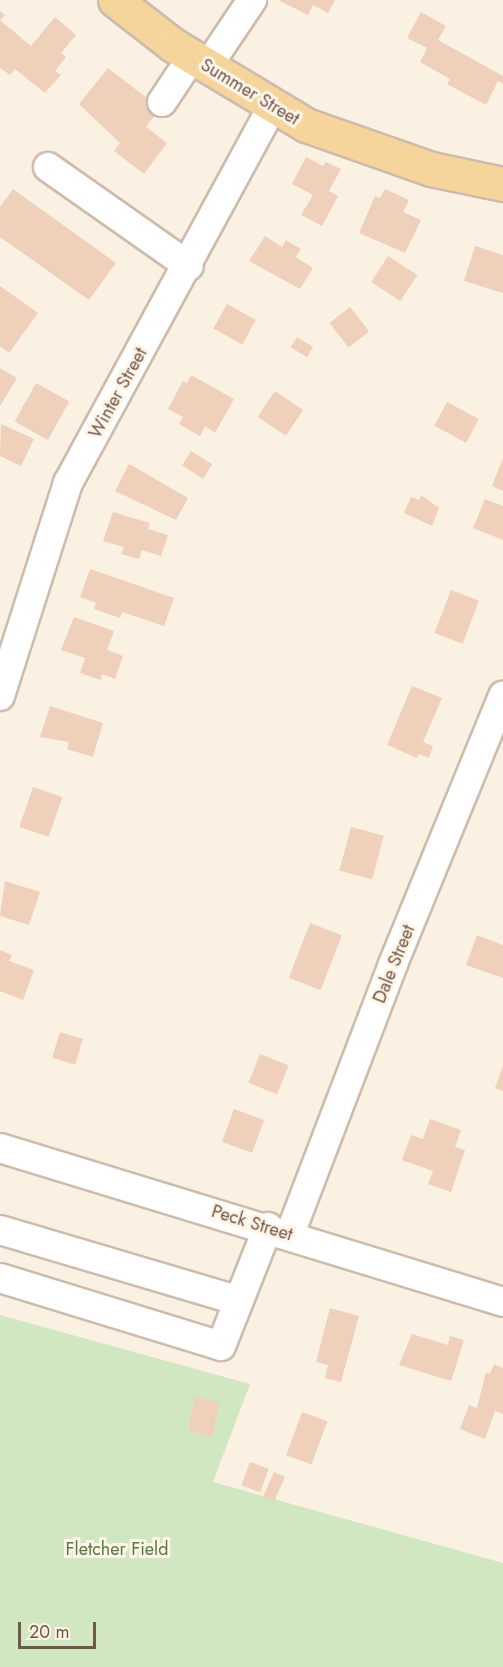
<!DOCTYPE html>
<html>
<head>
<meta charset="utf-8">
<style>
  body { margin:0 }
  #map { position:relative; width:503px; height:1667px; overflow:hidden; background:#fbf1e2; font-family:Jost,sans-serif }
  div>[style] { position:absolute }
  .green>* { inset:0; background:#d1e7c2 }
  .building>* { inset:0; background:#eed0bb; transform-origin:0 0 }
  .roads { filter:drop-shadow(2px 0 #cdbbac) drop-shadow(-2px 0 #cdbbac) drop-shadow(0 2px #cdbbac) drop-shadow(0 -2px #cdbbac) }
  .minor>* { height:28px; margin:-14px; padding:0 14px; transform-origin:14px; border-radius:14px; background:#fff }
  .major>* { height:33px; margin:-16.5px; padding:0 16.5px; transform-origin:16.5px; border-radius:16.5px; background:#f6d59d }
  span { translate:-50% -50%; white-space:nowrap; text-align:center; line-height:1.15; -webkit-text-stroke:6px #fef5e8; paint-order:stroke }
  .street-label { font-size:18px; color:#71584a }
  .park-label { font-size:18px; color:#557b45 }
  .scale { position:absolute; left:18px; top:1622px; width:78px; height:27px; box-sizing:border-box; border:3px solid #71584a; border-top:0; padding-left:8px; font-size:18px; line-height:21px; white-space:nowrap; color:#71584a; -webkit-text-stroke:4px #fef5e8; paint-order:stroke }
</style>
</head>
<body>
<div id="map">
  <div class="green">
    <i style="clip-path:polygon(0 1315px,250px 1384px,213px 1482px,503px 1563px,503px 1667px,0 1667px)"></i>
  </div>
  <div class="building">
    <i style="clip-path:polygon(278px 0,335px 0,328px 13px,313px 5px,308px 15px)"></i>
    <i style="clip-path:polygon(0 11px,5px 15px,0 20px,31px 46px,55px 17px,76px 35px,61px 53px,66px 57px,55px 71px,61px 75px,45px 93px,15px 69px,10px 75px,0 68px)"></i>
    <i style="clip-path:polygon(421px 12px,446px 26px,438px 40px,503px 76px,503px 84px,498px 81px,486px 105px,447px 84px,450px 79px,420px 62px,427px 48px,407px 38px)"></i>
    <i style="clip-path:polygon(108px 68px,160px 108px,146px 127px,167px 143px,144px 174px,114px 151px,120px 143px,79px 104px)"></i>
    <i style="clip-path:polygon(306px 157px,323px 166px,326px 162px,341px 169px,329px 191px,338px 196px,322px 226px,301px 215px,313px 195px,292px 184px)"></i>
    <i style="clip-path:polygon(13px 189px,116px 263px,89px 300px,0 237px,0 207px)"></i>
    <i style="clip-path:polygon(385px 189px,409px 200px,403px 212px,421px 220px,405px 253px,359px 233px,375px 196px,380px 198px)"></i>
    <i style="clip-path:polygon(265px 236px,282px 247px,286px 240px,301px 249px,296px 257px,313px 268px,300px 289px,249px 261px)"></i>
    <i style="clip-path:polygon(475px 246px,503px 255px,503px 293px,464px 281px)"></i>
    <i style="left:388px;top:256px;width:35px;height:31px;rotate:33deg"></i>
    <i style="clip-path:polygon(0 286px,38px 313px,9px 353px,0 346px)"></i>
    <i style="left:227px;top:304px;width:33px;height:28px;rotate:29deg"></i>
    <i style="left:350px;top:307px;width:31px;height:26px;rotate:52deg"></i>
    <i style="left:297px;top:337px;width:19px;height:12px;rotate:32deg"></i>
    <i style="clip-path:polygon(0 368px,17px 378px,0 406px)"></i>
    <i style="clip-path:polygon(191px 375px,234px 399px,215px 433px,205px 426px,200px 436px,179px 424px,183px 417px,168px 409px,183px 381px,187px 383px)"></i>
    <i style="left:36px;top:383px;width:38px;height:44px;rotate:29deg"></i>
    <i style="left:275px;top:391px;width:34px;height:31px;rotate:34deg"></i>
    <i style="left:447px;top:402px;width:36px;height:27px;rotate:28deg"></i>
    <i style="clip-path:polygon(1px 424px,34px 439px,21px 466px,0 456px)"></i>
    <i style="left:191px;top:451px;width:25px;height:17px;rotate:32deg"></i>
    <i style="clip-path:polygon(503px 458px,503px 491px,492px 486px)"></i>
    <i style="clip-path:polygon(129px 464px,188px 498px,176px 520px,115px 491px)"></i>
    <i style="clip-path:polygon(421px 495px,439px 508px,432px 526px,404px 513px,411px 497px,419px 500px)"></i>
    <i style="clip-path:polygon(485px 499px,503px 506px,503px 540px,473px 528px)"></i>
    <i style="clip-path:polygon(113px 512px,150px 523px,148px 529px,168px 535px,161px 556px,142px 550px,139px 559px,121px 554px,124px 547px,103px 541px)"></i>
    <i style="clip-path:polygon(90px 569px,174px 598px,164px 626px,122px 612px,120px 618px,94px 609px,96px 603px,80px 597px)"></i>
    <i style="left:451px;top:590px;width:30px;height:46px;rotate:21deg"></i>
    <i style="clip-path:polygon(74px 617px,114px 631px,107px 650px,123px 656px,115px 679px,102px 674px,101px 680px,80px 673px,85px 658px,61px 650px)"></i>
    <i style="clip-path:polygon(412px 686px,442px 698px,423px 742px,433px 746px,429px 758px,419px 754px,417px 758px,387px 745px)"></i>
    <i style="clip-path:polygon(50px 706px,103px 723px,93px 757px,67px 749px,69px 742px,40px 737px)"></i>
    <i style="left:33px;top:787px;width:31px;height:42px;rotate:19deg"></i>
    <i style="left:351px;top:827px;width:34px;height:45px;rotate:15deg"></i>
    <i style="clip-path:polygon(5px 881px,40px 892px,29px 925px,0 916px)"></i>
    <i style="left:310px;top:923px;width:34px;height:59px;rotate:21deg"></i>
    <i style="clip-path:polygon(477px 935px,503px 945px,503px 978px,466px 965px)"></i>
    <i style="clip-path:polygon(0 950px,12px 955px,9px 961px,34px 970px,23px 1000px,0 991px)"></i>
    <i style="left:60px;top:1032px;width:24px;height:27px;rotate:17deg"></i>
    <i style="left:260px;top:1054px;width:31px;height:31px;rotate:22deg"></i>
    <i style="clip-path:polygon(503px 1066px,503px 1091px,495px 1088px)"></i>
    <i style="left:234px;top:1109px;width:32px;height:35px;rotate:20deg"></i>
    <i style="clip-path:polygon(430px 1119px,461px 1130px,455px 1147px,465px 1150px,451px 1192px,428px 1184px,433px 1171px,402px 1160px,411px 1135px,423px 1139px)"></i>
    <i style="clip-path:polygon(330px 1308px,359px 1316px,341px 1382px,325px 1378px,328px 1365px,316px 1362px)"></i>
    <i style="clip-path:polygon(412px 1334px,448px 1345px,450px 1336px,464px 1340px,451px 1381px,399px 1365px)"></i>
    <i style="clip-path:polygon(494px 1364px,503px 1368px,503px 1414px,495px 1411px,485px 1439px,460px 1429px,469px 1405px,477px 1408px,486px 1372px,490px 1374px)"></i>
    <i style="left:195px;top:1397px;width:25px;height:35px;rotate:12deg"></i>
    <i style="left:302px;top:1412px;width:27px;height:46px;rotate:20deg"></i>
    <i style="left:250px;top:1462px;width:20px;height:25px;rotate:20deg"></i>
    <i style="left:274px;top:1472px;width:12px;height:27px;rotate:24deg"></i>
  </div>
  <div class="roads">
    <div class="minor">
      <i style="left:207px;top:67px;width:81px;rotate:-56.1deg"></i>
      <i style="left:162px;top:102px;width:54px;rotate:-56.3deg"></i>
      <i style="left:48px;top:167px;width:172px;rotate:35.1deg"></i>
      <i style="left:0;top:696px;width:224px;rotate:-72.3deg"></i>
      <i style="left:68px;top:483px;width:430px;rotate:-61.5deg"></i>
      <i style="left:0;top:1148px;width:526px;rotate:17.02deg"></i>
      <i style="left:0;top:1230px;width:249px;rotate:16.5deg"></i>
      <i style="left:290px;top:1234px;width:289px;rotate:-69.1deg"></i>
      <i style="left:393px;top:964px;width:290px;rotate:-67.7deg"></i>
      <i style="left:0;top:1278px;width:231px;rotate:17.1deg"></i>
      <i style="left:221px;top:1346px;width:128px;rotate:-68.4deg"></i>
    </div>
    <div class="major">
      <i style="left:115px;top:0;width:73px;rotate:37.8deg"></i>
      <i style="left:173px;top:45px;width:155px;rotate:31deg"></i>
      <i style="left:306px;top:125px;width:133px;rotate:19.4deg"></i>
      <i style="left:431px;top:169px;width:74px;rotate:11.8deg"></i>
    </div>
  </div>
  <div class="street-label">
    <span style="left:250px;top:92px;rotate:31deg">Summer Street</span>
    <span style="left:118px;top:393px;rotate:-61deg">Winter Street</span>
    <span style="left:394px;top:964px;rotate:-68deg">Dale Street</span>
    <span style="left:252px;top:1223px;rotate:17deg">Peck Street</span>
  </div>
  <div class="park-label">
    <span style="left:117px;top:1549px">Fletcher Field</span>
  </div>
  <div class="scale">20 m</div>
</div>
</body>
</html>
